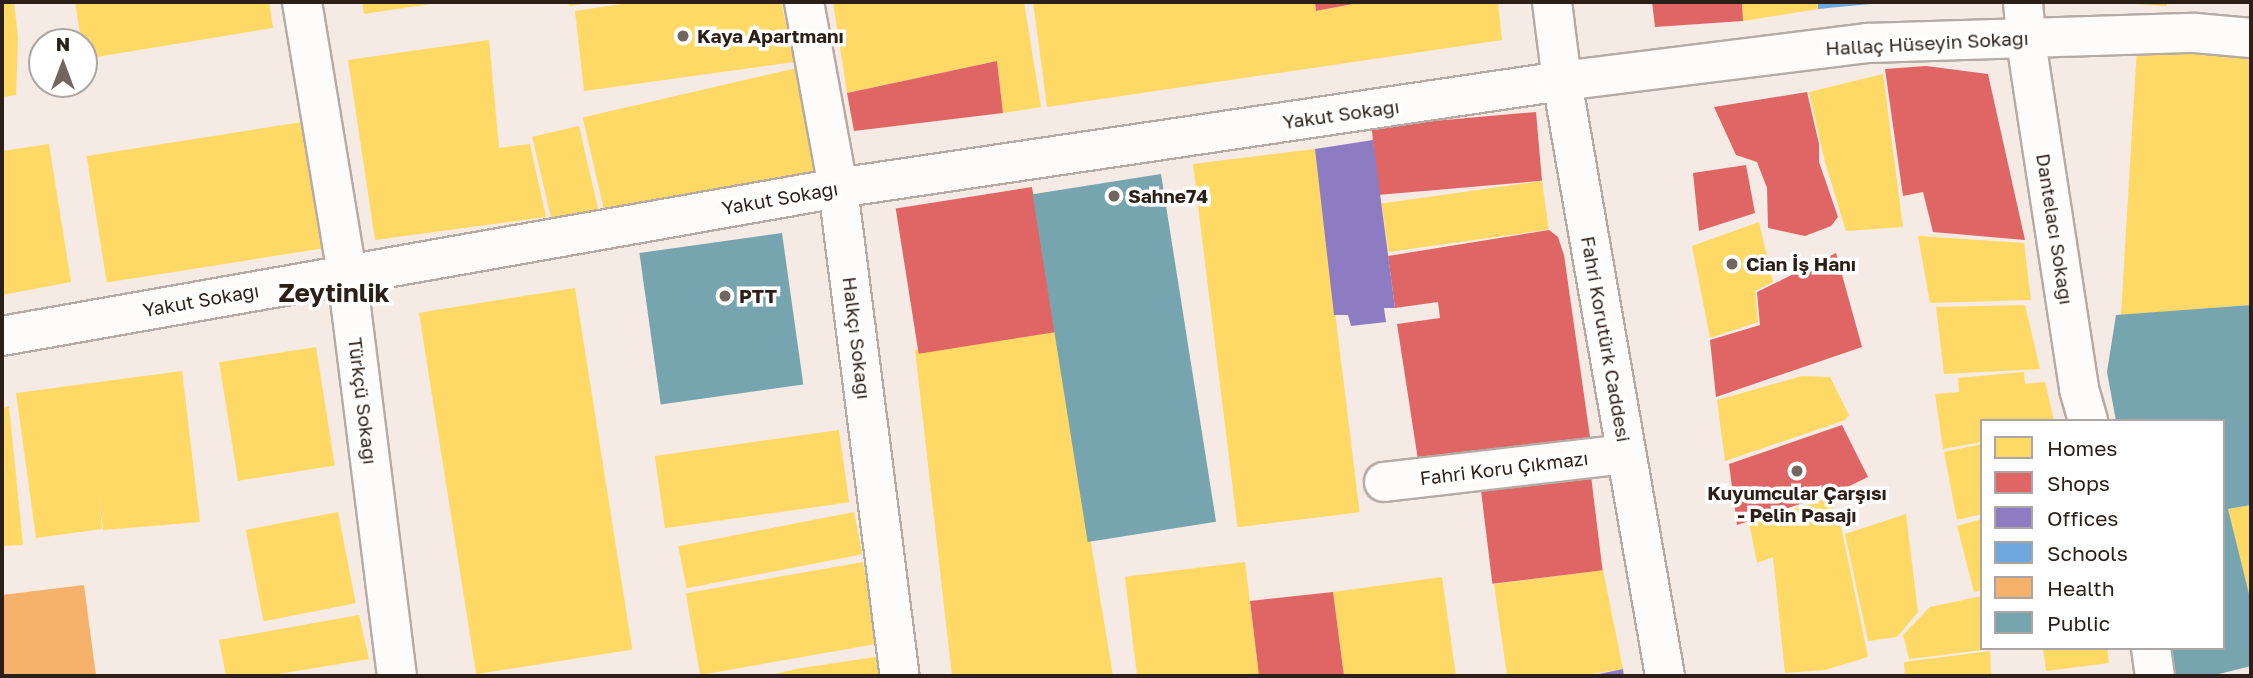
<!DOCTYPE html>
<html>
<head>
<meta charset="utf-8">
<style>
  body { margin:0 }
  #map { position:relative; width:2253px; height:678px; overflow:hidden; background:#f6eae4; font-family:"Golos Text",sans-serif }
  div>[style] { position:absolute }
  .homes>* { inset:0; background:#ffd966; transform-origin:0 0 }
  .shops>* { inset:0; background:#e06666; transform-origin:0 0 }
  .offices>* { inset:0; background:#8e7cc3 }
  .schools>* { inset:0; background:#6fa8dc }
  .health>* { inset:0; background:#f6b26b }
  .public>* { inset:0; background:#76a5af; transform-origin:0 0 }
  .roads { filter:drop-shadow(2px 0 #b6aaa4) drop-shadow(-2px 0 #b6aaa4) drop-shadow(0 2px #b6aaa4) drop-shadow(0 -2px #b6aaa4) }
  .street>* { height:38px; margin:-19px; padding:0 19px; transform-origin:19px; border-radius:19px; background:#fefcfb }
  .dots>* { width:19px; height:19px; translate:-50% -50%; box-sizing:border-box; border:4px solid #fff; border-radius:50% }
  span { translate:-50% -50%; white-space:nowrap; text-align:center; line-height:1.15; -webkit-text-stroke:7px #fff; paint-order:stroke }
  .poi-label { font-size:19px; color:#2c1f18; font-weight:700 }
  .left { translate:0 -50%; text-align:left }
  .street-label { font-size:19px; color:#2c1f18 }
  .district-label { font-size:26px; color:#2c1f18; font-weight:700 }
  .frame { position:absolute; inset:0; border:4px solid #2c1f18; pointer-events:none }
  .legend { position:absolute; left:1980px; top:419px; width:245px; height:231px; box-sizing:border-box; background:#fff; border:2px solid #aba5a3; margin:0; padding:9px 12px; list-style:none; font-size:21px; color:#2c1f18 }
  .legend li { display:flex; align-items:center; gap:14px; height:35px }
  .legend b { width:35px; border:2px solid #aba5a3 }
  .north { position:absolute; left:28px; top:28px; width:70px; height:70px; box-sizing:border-box; background:#fff; border:2px solid #aba5a3; border-radius:50%; rotate:0deg; font-size:19px; font-weight:700; line-height:28px; text-align:center; color:#2c1f18 }
  .north::after { content:''; display:block; margin:auto; width:24px; height:32px; background:#73665f; clip-path:polygon(50% 0,100% 100%,50% 72%,0 100%) }
</style>
</head>
<body>
<div id="map">
  <div class="homes">
    <i style="clip-path:polygon(2px 2px,14px 2px,18px 37px,16px 95px,2px 97px)"></i>
    <i style="clip-path:polygon(75px 2px,269px 2px,273px 28px,84px 59px)"></i>
    <i style="clip-path:polygon(362px 2px,436px 2px,436px 3px,364px 14px)"></i>
    <i style="clip-path:polygon(568px 2px,588px 2px,588px 3px,569px 6px)"></i>
    <i style="clip-path:polygon(635px 2px,781px 2px,795px 62px,584px 91px,575px 11px)"></i>
    <i style="clip-path:polygon(833px 2px,1024px 2px,1041px 107px,1003px 113px,997px 61px,847px 93px)"></i>
    <i style="clip-path:polygon(1033px 2px,1315px 2px,1316px 11px,1365px 2px,1498px 2px,1502px 40px,1047px 107px)"></i>
    <i style="clip-path:polygon(1742px 2px,1818px 2px,1818px 9px,1743px 21px)"></i>
    <i style="clip-path:polygon(2136px 2px,2167px 2px,2167px 6px,2136px 4px)"></i>
    <i style="clip-path:polygon(489px 40px,499px 148px,530px 144px,546px 217px,375px 240px,348px 60px)"></i>
    <i style="clip-path:polygon(2137px 47px,2251px 57px,2251px 305px,2121px 315px)"></i>
    <i style="left:797px;top:68px;width:106px;height:220px;rotate:77deg"></i>
    <i style="clip-path:polygon(1883px 74px,1903px 227px,1846px 231px,1825px 162px,1809px 92px)"></i>
    <i style="left:302px;top:122px;width:128px;height:218px;rotate:81deg"></i>
    <i style="left:579px;top:126px;width:89px;height:48px;rotate:77deg"></i>
    <i style="clip-path:polygon(49px 144px,71px 282px,2px 295px,2px 151px)"></i>
    <i style="left:1315px;top:149px;width:366px;height:123px;rotate:83deg"></i>
    <i style="left:1542px;top:181px;width:49px;height:162px;rotate:82deg"></i>
    <i style="clip-path:polygon(1759px 222px,1773px 282px,1755px 291px,1758px 322px,1710px 338px,1692px 246px)"></i>
    <i style="clip-path:polygon(1918px 236px,2024px 243px,2031px 300px,1930px 303px)"></i>
    <i style="left:575px;top:288px;width:366px;height:158px;rotate:81deg"></i>
    <i style="clip-path:polygon(2025px 305px,2040px 369px,1944px 374px,1936px 307px)"></i>
    <i style="clip-path:polygon(1056px 332px,1113px 676px,952px 676px,915px 350px)"></i>
    <i style="left:316px;top:347px;width:120px;height:98px;rotate:81deg"></i>
    <i style="clip-path:polygon(182px 371px,200px 522px,103px 530px,99px 495px,102px 529px,36px 538px,16px 393px)"></i>
    <i style="clip-path:polygon(2024px 372px,2025px 384px,2045px 382px,2054px 421px,1982px 421px,1982px 442px,1943px 449px,1935px 394px,1959px 392px,1958px 378px)"></i>
    <i style="clip-path:polygon(1802px 376px,1830px 377px,1849px 415px,1845px 420px,1725px 461px,1717px 400px)"></i>
    <i style="clip-path:polygon(9px 406px,23px 545px,2px 546px,2px 408px)"></i>
    <i style="left:839px;top:430px;width:73px;height:186px;rotate:82deg"></i>
    <i style="clip-path:polygon(1982px 444px,1982px 514px,1957px 520px,1944px 452px)"></i>
    <i style="clip-path:polygon(1829px 498px,1842px 531px,1868px 657px,1825px 670px,1785px 673px,1773px 557px,1757px 563px,1749px 523px)"></i>
    <i style="clip-path:polygon(2251px 505px,2251px 599px,2250px 599px,2228px 509px)"></i>
    <i style="left:338px;top:512px;width:93px;height:94px;rotate:79deg"></i>
    <i style="left:854px;top:512px;width:43px;height:179px;rotate:79deg"></i>
    <i style="clip-path:polygon(1906px 514px,1918px 612px,1897px 637px,1868px 641px,1845px 534px)"></i>
    <i style="clip-path:polygon(1982px 519px,1982px 590px,1974px 592px,1957px 526px)"></i>
    <i style="left:863px;top:562px;width:83px;height:180px;rotate:80deg"></i>
    <i style="left:1245px;top:562px;width:115px;height:121px;rotate:83deg"></i>
    <i style="clip-path:polygon(1603px 570px,1623px 669px,1579px 676px,1507px 676px,1494px 584px)"></i>
    <i style="clip-path:polygon(1442px 577px,1456px 676px,1344px 676px,1333px 592px)"></i>
    <i style="clip-path:polygon(1982px 596px,1982px 650px,1909px 659px,1903px 635px,1930px 607px)"></i>
    <i style="clip-path:polygon(359px 615px,369px 659px,267px 676px,226px 676px,219px 640px)"></i>
    <i style="clip-path:polygon(2043px 648px,2107px 648px,2109px 663px,2046px 671px)"></i>
    <i style="clip-path:polygon(1990px 651px,1991px 676px,1905px 676px,1904px 662px)"></i>
    <i style="clip-path:polygon(881px 656px,884px 676px,767px 676px,796px 669px)"></i>
  </div>
  <div class="shops">
    <i style="clip-path:polygon(1315px 2px,1358px 2px,1358px 3px,1316px 11px)"></i>
    <i style="clip-path:polygon(1652px 2px,1742px 2px,1743px 21px,1655px 27px)"></i>
    <i style="clip-path:polygon(997px 61px,1003px 113px,854px 131px,847px 93px)"></i>
    <i style="clip-path:polygon(1926px 66px,1988px 74px,2025px 240px,1933px 232px,1923px 192px,1903px 196px,1885px 69px)"></i>
    <i style="clip-path:polygon(1807px 92px,1819px 144px,1819px 162px,1838px 217px,1831px 226px,1805px 236px,1768px 228px,1767px 188px,1757px 162px,1736px 155px,1714px 107px)"></i>
    <i style="left:1536px;top:112px;width:69px;height:165px;rotate:85deg"></i>
    <i style="clip-path:polygon(1746px 165px,1755px 213px,1699px 231px,1693px 173px)"></i>
    <i style="left:1032px;top:187px;width:147px;height:138px;rotate:81deg"></i>
    <i style="clip-path:polygon(1549px 230px,1558px 237px,1564px 255px,1591px 444px,1418px 460px,1397px 324px,1440px 318px,1438px 302px,1395px 308px,1388px 256px)"></i>
    <i style="clip-path:polygon(1836px 253px,1862px 347px,1716px 397px,1710px 340px,1760px 325px,1757px 292px)"></i>
    <i style="clip-path:polygon(1842px 425px,1868px 477px,1839px 491px,1737px 525px,1729px 464px)"></i>
    <i style="left:1591px;top:476px;width:95px;height:111px;rotate:83deg"></i>
    <i style="clip-path:polygon(1333px 592px,1344px 676px,1259px 676px,1250px 601px)"></i>
  </div>
  <div class="offices">
    <i style="clip-path:polygon(1373px 140px,1395px 308px,1384px 308px,1386px 322px,1351px 326px,1348px 315px,1334px 315px,1315px 149px)"></i>
    <i style="clip-path:polygon(1623px 669px,1624px 676px,1594px 676px,1594px 675px)"></i>
  </div>
  <div class="schools">
    <i style="clip-path:polygon(1818px 2px,1870px 2px,1870px 4px,1818px 9px)"></i>
  </div>
  <div class="health">
    <i style="clip-path:polygon(84px 585px,96px 676px,2px 676px,2px 595px)"></i>
  </div>
  <div class="public">
    <i style="left:1161px;top:174px;width:352px;height:130px;rotate:81deg"></i>
    <i style="left:782px;top:233px;width:153px;height:144px;rotate:82deg"></i>
    <i style="clip-path:polygon(2251px 305px,2251px 505px,2228px 509px,2251px 602px,2251px 666px,2211px 676px,2176px 676px,2168px 648px,2223px 648px,2223px 421px,2116px 421px,2107px 372px,2116px 315px)"></i>
  </div>
  <div class="roads">
    <div class="street">
      <i style="left:302px;top:2px;width:277px;rotate:80.6deg"></i>
      <i style="left:347px;top:275px;width:404px;rotate:82.9deg"></i>
      <i style="left:804px;top:2px;width:189px;rotate:79.6deg"></i>
      <i style="left:838px;top:188px;width:492px;rotate:82.8deg"></i>
      <i style="left:1552px;top:2px;width:80px;rotate:82.8deg"></i>
      <i style="left:1562px;top:81px;width:604px;rotate:80.18deg"></i>
      <i style="left:2023px;top:2px;width:46px;rotate:85deg"></i>
      <i style="left:2027px;top:48px;width:345px;rotate:81.3deg"></i>
      <i style="left:2079px;top:389px;width:33px;rotate:74deg"></i>
      <i style="left:2px;top:336px;width:849px;rotate:-10.04deg"></i>
      <i style="left:838px;top:188px;width:732px;rotate:-8.41deg"></i>
      <i style="left:1562px;top:81px;width:308px;rotate:-7.1deg"></i>
      <i style="left:1868px;top:43px;width:327px;rotate:-1.8deg"></i>
      <i style="left:2195px;top:33px;width:56px;rotate:5.1deg"></i>
      <i style="left:1384px;top:482px;width:243px;rotate:-6.6deg"></i>
      <i style="left:2151px;top:648px;width:28px;rotate:82deg"></i>
    </div>
  </div>
  <div class="dots">
    <i style="left:683px;top:36px;background:#73665f"></i>
    <i style="left:1114px;top:196px;background:#73665f"></i>
    <i style="left:1732px;top:264px;background:#73665f"></i>
    <i style="left:725px;top:296px;background:#73665f"></i>
    <i style="left:1797px;top:471px;background:#73665f"></i>
  </div>
  <div class="poi-label">
    <span class="left" style="left:697px;top:36px">Kaya Apartmanı</span>
    <span class="left" style="left:1128px;top:196px">Sahne74</span>
    <span class="left" style="left:1746px;top:264px">Cian İş Hanı</span>
    <span class="left" style="left:739px;top:296px">PTT</span>
    <span style="left:1797px;top:504px">Kuyumcular Çarşısı<br>- Pelin Pasajı</span>
  </div>
  <div class="street-label">
    <span style="left:1927px;top:43px;rotate:-3deg">Hallaç Hüseyin Sokağı</span>
    <span style="left:1341px;top:114px;rotate:-8deg">Yakut Sokağı</span>
    <span style="left:780px;top:198px;rotate:-10deg">Yakut Sokağı</span>
    <span style="left:2055px;top:229px;rotate:81deg">Dantelacı Sokağı</span>
    <span style="left:201px;top:300px;rotate:-10deg">Yakut Sokağı</span>
    <span style="left:857px;top:338px;rotate:83deg">Halkçı Sokağı</span>
    <span style="left:1606px;top:339px;rotate:80deg">Fahri Korutürk Caddesi</span>
    <span style="left:363px;top:401px;rotate:83deg">Türkçü Sokağı</span>
    <span style="left:1504px;top:468px;rotate:-7deg">Fahri Koru Çıkmazı</span>
  </div>
  <div class="district-label">
    <span style="left:334px;top:293px">Zeytinlik</span>
  </div>
  <div class="frame"></div>
  <ul class="legend">
  <li><b style="height:19px;background:#ffd966"></b>Homes</li>
  <li><b style="height:19px;background:#e06666"></b>Shops</li>
  <li><b style="height:19px;background:#8e7cc3"></b>Offices</li>
  <li><b style="height:19px;background:#6fa8dc"></b>Schools</li>
  <li><b style="height:19px;background:#f6b26b"></b>Health</li>
  <li><b style="height:19px;background:#76a5af"></b>Public</li>
  </ul>
  <div class="north">N</div>
</div>
</body>
</html>
